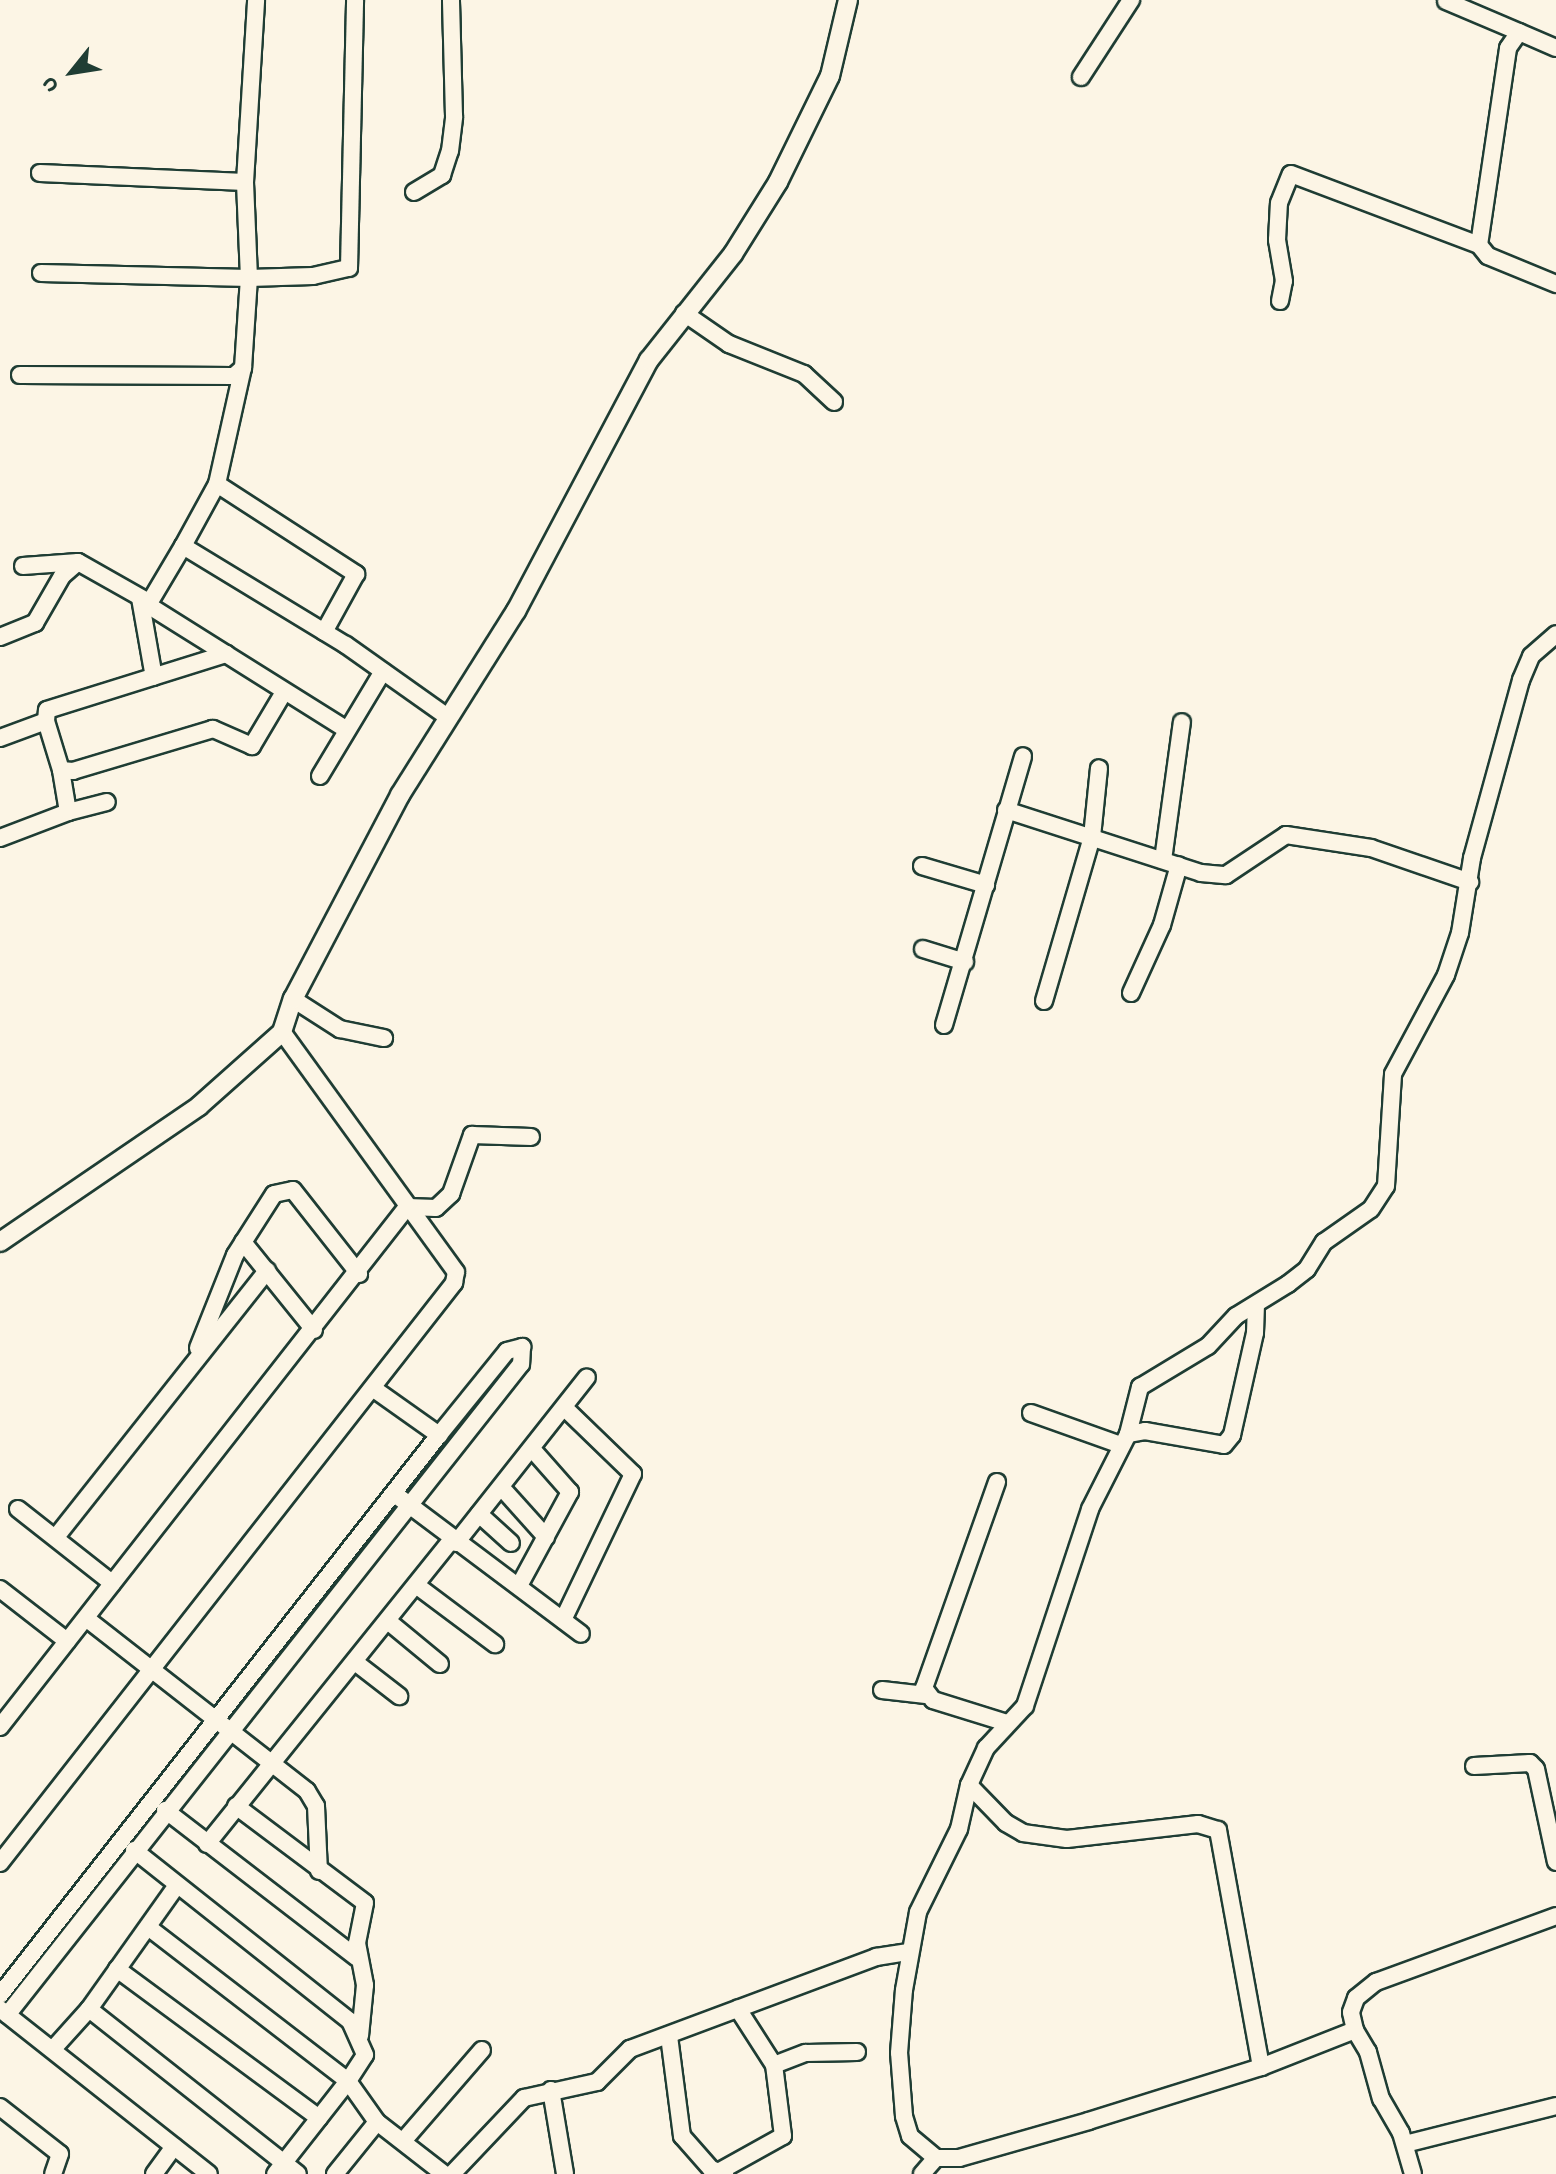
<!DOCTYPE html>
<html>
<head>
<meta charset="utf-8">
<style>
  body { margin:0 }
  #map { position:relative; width:1556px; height:2174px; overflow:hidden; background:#fcf5e5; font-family:"Gochi Hand",sans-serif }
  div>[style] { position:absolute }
  .roads { filter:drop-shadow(2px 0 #1f3d34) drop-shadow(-2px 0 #1f3d34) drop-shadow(0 2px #1f3d34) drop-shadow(0 -2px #1f3d34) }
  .minor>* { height:16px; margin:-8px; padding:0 8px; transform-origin:8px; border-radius:8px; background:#fcf5e5 }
  .tertiary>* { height:18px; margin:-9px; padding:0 9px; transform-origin:9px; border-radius:9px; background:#fcf5e5 }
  span { translate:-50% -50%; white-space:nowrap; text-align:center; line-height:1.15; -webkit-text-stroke:7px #fcf5e5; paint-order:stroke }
  .north { position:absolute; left:32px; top:32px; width:80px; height:80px; -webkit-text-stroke:6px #fcf5e5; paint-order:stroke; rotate:240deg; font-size:22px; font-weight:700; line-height:32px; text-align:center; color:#1f3d34 }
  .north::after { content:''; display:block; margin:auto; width:28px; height:36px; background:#1f3d34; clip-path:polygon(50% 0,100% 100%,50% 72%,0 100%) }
</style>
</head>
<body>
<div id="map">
  <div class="roads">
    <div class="minor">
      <i style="left:1446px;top:1px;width:79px;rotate:23deg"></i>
      <i style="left:1081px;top:77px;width:92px;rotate:-57deg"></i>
      <i style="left:40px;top:173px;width:205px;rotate:2.5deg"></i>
      <i style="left:414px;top:192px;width:33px;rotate:-31deg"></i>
      <i style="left:442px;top:175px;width:25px;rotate:-72deg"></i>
      <i style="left:450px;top:151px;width:35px;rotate:-83deg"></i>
      <i style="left:454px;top:116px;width:116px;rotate:-91.5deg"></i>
      <i style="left:1479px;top:245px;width:14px;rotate:51deg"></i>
      <i style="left:1488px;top:256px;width:74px;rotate:22.4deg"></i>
      <i style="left:41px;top:273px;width:208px;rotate:1.4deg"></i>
      <i style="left:249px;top:278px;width:64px;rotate:-1.8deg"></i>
      <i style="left:313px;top:276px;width:37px;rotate:-13deg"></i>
      <i style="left:349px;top:268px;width:268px;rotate:-88.7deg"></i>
      <i style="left:1280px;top:301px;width:20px;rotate:-79deg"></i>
      <i style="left:1284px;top:281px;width:42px;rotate:-99.7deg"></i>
      <i style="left:1277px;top:240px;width:37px;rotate:-87deg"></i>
      <i style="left:1279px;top:203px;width:31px;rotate:-68deg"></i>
      <i style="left:1291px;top:174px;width:201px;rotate:20.7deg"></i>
      <i style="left:1479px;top:245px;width:199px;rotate:-81.6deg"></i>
      <i style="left:1508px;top:48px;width:19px;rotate:-55deg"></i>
      <i style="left:1519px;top:32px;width:40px;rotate:23.4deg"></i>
      <i style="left:684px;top:313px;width:55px;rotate:34.6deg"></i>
      <i style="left:729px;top:344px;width:81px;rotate:21.8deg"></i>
      <i style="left:804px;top:374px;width:41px;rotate:43deg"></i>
      <i style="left:20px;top:375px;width:214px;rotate:0.3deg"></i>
      <i style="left:234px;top:376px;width:12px;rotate:-42deg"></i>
      <i style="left:243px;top:368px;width:90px;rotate:-86.2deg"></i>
      <i style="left:249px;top:278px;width:96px;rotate:-92.4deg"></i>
      <i style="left:245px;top:182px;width:182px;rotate:-86.5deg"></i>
      <i style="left:217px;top:484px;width:166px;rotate:32.9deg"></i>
      <i style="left:356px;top:574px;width:66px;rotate:118.9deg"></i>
      <i style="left:183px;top:546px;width:71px;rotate:-61.3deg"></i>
      <i style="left:217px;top:484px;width:119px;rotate:-77.4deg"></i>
      <i style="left:23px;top:566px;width:55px;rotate:-4.2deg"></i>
      <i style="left:78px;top:562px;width:79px;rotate:29.5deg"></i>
      <i style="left:140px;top:598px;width:80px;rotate:80deg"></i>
      <i style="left:0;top:637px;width:38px;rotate:-22deg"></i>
      <i style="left:35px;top:623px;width:54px;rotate:-60.1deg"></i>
      <i style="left:62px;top:576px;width:21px;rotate:-41deg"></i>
      <i style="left:226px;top:654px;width:92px;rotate:-147.9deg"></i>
      <i style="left:148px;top:605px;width:69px;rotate:-59.3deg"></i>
      <i style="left:183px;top:546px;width:191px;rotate:31.3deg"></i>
      <i style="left:346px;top:645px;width:126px;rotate:35.3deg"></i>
      <i style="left:284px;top:692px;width:63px;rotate:120.7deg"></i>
      <i style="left:252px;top:746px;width:43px;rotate:-156.4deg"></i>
      <i style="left:213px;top:729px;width:146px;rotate:163.3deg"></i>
      <i style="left:73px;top:771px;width:12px;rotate:-175deg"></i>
      <i style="left:61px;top:770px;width:51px;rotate:-107deg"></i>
      <i style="left:46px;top:721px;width:11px;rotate:-85deg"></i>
      <i style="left:47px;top:710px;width:188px;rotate:-17.4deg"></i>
      <i style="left:226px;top:654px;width:139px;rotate:32.1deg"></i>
      <i style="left:0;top:738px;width:49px;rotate:-20.3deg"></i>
      <i style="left:320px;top:776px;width:122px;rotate:-59deg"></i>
      <i style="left:1006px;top:810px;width:205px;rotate:17.9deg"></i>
      <i style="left:1201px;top:873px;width:25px;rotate:5deg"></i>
      <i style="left:1226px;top:875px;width:72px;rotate:-33.7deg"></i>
      <i style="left:1286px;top:835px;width:86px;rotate:8.7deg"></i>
      <i style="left:1371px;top:848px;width:105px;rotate:19deg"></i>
      <i style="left:68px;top:812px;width:40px;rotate:-14.4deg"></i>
      <i style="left:0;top:838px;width:73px;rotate:-20.9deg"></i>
      <i style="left:68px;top:812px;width:43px;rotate:-99.5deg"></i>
      <i style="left:1163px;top:860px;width:139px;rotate:-82.2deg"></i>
      <i style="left:922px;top:866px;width:67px;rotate:16.5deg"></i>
      <i style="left:923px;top:949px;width:44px;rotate:17.2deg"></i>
      <i style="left:1131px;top:993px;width:75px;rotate:-65.5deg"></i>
      <i style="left:1162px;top:925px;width:62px;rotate:-74.2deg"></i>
      <i style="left:293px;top:999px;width:56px;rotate:32.6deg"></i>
      <i style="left:340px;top:1029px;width:45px;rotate:11.6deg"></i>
      <i style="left:1044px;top:1001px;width:171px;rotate:-73.7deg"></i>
      <i style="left:1092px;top:837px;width:69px;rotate:-84.2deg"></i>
      <i style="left:944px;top:1025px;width:280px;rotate:-73.6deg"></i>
      <i style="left:407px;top:1207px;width:29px;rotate:2deg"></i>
      <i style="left:436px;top:1208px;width:21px;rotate:-43deg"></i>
      <i style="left:451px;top:1194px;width:63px;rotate:-70.4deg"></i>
      <i style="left:472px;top:1135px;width:59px;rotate:1.9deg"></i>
      <i style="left:243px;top:1242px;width:113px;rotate:51.1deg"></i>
      <i style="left:198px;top:1348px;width:100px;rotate:-68.3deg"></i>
      <i style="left:235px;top:1255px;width:72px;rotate:-57.4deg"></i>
      <i style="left:274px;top:1194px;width:19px;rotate:-12deg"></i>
      <i style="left:293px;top:1190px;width:107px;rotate:51.8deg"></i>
      <i style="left:374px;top:1389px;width:80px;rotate:35.3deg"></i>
      <i style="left:1031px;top:1413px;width:96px;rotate:19.6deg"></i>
      <i style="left:1128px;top:1434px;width:17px;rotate:-10deg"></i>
      <i style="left:1145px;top:1431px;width:80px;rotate:10deg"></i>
      <i style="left:1224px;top:1445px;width:13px;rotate:-51deg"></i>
      <i style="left:1232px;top:1435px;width:105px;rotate:-77.3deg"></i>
      <i style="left:1255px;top:1333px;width:28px;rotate:-88deg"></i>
      <i style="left:997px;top:1482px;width:219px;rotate:109.5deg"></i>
      <i style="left:924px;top:1688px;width:15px;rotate:53deg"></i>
      <i style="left:933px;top:1700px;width:77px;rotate:17.3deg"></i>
      <i style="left:502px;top:1488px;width:66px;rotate:48.1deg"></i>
      <i style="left:400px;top:1498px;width:226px;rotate:36.9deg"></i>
      <i style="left:18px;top:1509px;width:120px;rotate:38.2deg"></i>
      <i style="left:479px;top:1514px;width:43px;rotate:42.2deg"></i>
      <i style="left:56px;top:1537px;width:340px;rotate:-51.6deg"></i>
      <i style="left:456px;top:1543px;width:211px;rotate:-51.7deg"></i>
      <i style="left:520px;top:1584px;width:105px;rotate:-61.5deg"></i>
      <i style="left:570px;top:1492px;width:56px;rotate:-131.4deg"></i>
      <i style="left:416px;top:1585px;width:99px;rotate:36.8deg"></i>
      <i style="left:0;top:1589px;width:85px;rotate:37.8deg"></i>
      <i style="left:87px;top:1619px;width:279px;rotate:38deg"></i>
      <i style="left:307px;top:1791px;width:17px;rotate:59deg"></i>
      <i style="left:316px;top:1806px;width:65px;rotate:87.4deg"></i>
      <i style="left:563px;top:1620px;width:162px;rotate:-64.4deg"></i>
      <i style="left:633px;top:1474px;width:95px;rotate:-135.9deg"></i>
      <i style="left:389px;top:1622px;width:66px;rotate:39.5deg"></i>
      <i style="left:355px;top:1662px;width:56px;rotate:37.7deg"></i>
      <i style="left:882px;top:1690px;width:44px;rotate:6.5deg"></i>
      <i style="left:0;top:1727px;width:660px;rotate:-51.95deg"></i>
      <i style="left:1474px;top:1766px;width:56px;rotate:-3.1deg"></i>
      <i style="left:1530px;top:1763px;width:8px;rotate:45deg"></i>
      <i style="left:1536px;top:1769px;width:95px;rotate:77.9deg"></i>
      <i style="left:969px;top:1785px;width:53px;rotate:45.8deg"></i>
      <i style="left:1006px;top:1823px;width:20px;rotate:30deg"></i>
      <i style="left:1023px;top:1833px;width:44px;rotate:7.8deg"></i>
      <i style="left:1067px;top:1839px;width:132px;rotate:-6.5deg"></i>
      <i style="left:1198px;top:1824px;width:21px;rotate:17deg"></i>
      <i style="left:1218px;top:1830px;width:241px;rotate:79.7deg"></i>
      <i style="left:236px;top:1806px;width:161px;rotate:36.9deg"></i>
      <i style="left:365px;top:1903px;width:41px;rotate:101.3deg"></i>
      <i style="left:357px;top:1943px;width:43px;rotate:79.2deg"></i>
      <i style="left:365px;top:1985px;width:51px;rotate:95.6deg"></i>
      <i style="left:165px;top:1810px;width:242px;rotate:37.6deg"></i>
      <i style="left:207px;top:1844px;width:390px;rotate:-51.2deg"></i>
      <i style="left:134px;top:1850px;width:275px;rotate:38.4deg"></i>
      <i style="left:350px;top:2021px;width:37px;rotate:66deg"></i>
      <i style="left:365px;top:2055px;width:31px;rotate:123deg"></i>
      <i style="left:348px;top:2081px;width:50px;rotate:54.7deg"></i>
      <i style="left:377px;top:2122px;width:85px;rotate:37.8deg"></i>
      <i style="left:0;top:1863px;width:737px;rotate:-51.95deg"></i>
      <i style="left:454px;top:1283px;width:11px;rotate:-80deg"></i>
      <i style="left:456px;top:1272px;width:296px;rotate:-125.9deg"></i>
      <i style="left:148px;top:1927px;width:252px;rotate:37.6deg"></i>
      <i style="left:348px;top:2081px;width:118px;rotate:128.1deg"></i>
      <i style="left:117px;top:1969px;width:251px;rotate:36.4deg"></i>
      <i style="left:0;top:1995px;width:712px;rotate:-51.91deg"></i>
      <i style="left:439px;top:1435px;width:108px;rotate:-51deg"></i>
      <i style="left:507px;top:1351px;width:16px;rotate:-15deg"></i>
      <i style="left:522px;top:1347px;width:17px;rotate:93deg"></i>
      <i style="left:521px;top:1364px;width:829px;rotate:128.29deg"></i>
      <i style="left:0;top:2009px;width:266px;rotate:38.3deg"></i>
      <i style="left:89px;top:2009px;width:266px;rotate:38.3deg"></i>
      <i style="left:1355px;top:2030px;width:18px;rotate:-103deg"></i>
      <i style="left:1351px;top:2012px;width:15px;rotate:-70deg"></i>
      <i style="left:1356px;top:1998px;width:26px;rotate:-39deg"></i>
      <i style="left:1376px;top:1982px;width:192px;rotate:-20.1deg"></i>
      <i style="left:669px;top:2036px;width:101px;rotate:82.6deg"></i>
      <i style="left:682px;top:2136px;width:44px;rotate:48.7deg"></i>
      <i style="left:711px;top:2169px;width:15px;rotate:20deg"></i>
      <i style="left:53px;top:2049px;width:54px;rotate:-48deg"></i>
      <i style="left:89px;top:2009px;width:152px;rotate:-54.6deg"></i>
      <i style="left:774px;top:2065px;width:34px;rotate:-21deg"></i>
      <i style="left:806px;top:2053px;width:51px;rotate:-1.1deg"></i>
      <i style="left:551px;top:2090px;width:85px;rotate:80.5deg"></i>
      <i style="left:0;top:2107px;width:76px;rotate:38.1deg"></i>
      <i style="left:60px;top:2154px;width:21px;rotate:109deg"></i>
      <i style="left:404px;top:2140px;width:119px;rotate:-49.1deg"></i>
      <i style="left:1405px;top:2144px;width:156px;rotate:-14.1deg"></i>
      <i style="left:720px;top:2171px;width:72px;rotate:-29.1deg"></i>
      <i style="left:783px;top:2136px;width:72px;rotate:-97.2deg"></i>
      <i style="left:774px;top:2065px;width:67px;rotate:-122.7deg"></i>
      <i style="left:154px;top:2174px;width:34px;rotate:-54deg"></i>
      <i style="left:335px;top:2174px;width:67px;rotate:-51.1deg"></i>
      <i style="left:452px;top:2174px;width:105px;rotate:-46.5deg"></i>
      <i style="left:524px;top:2098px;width:75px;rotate:-12.4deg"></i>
      <i style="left:597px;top:2082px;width:47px;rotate:-45deg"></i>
      <i style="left:630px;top:2049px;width:263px;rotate:-20.5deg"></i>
      <i style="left:876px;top:1957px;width:33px;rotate:-9deg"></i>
      <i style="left:922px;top:2174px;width:21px;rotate:-49deg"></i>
      <i style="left:1413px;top:2174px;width:43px;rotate:-106.3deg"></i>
      <i style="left:1401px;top:2133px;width:39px;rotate:-120deg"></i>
      <i style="left:1381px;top:2099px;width:49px;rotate:-105.5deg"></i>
      <i style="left:1368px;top:2052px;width:26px;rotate:-121deg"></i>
      <i style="left:1355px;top:2030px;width:101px;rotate:158.5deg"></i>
      <i style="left:1261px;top:2067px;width:180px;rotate:162.6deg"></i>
      <i style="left:1089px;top:2121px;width:135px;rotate:164.1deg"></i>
      <i style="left:959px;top:2158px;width:23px;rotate:180deg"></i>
      <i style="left:936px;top:2158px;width:34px;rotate:-140deg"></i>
      <i style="left:910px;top:2136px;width:21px;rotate:-107deg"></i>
      <i style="left:904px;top:2116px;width:63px;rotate:-94.5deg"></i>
      <i style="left:899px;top:2053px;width:63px;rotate:-85.5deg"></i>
      <i style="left:904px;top:1990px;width:79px;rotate:-79.8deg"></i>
      <i style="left:918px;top:1912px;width:93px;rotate:-63.7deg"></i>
      <i style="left:959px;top:1829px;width:45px;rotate:-77.2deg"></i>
      <i style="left:969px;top:1785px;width:41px;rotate:-65.3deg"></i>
      <i style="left:986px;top:1748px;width:57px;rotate:-47.1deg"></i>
      <i style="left:1025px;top:1706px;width:207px;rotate:-71.7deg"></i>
      <i style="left:1090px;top:1509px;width:84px;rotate:-63.1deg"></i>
      <i style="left:1128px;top:1434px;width:49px;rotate:-75.7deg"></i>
      <i style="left:1140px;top:1387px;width:79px;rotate:-31.1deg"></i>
      <i style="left:1208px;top:1346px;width:41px;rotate:-47deg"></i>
      <i style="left:1236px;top:1316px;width:61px;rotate:-31.6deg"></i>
      <i style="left:1288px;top:1284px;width:24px;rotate:-38deg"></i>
      <i style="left:1307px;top:1269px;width:32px;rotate:-58deg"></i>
      <i style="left:1324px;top:1242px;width:57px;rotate:-35.1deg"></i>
      <i style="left:1371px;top:1209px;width:27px;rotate:-57deg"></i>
      <i style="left:1386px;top:1186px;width:112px;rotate:-86.4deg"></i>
      <i style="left:1393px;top:1074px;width:112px;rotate:-61.8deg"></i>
      <i style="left:1446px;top:975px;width:44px;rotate:-71.6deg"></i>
      <i style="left:1460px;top:933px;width:76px;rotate:-80.9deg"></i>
      <i style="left:1472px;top:858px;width:185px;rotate:-74.6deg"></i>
      <i style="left:1521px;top:680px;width:26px;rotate:-67deg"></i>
      <i style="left:1531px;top:656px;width:33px;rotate:-41deg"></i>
    </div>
    <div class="tertiary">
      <i style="left:0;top:1242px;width:241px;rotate:-34.3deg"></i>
      <i style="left:199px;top:1106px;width:111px;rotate:-41.7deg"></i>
      <i style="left:282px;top:1032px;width:35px;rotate:-72deg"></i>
      <i style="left:293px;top:999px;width:230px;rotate:-62.3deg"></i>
      <i style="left:400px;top:795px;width:218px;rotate:-57.8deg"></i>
      <i style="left:516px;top:611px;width:284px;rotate:-62.1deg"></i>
      <i style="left:649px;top:360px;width:135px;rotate:-51.6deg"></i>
      <i style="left:733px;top:254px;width:85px;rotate:-58deg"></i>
      <i style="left:778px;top:182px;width:118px;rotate:-63.9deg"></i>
      <i style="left:830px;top:76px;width:78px;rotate:-76.7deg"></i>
    </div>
  </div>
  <div class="north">U</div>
</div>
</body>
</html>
